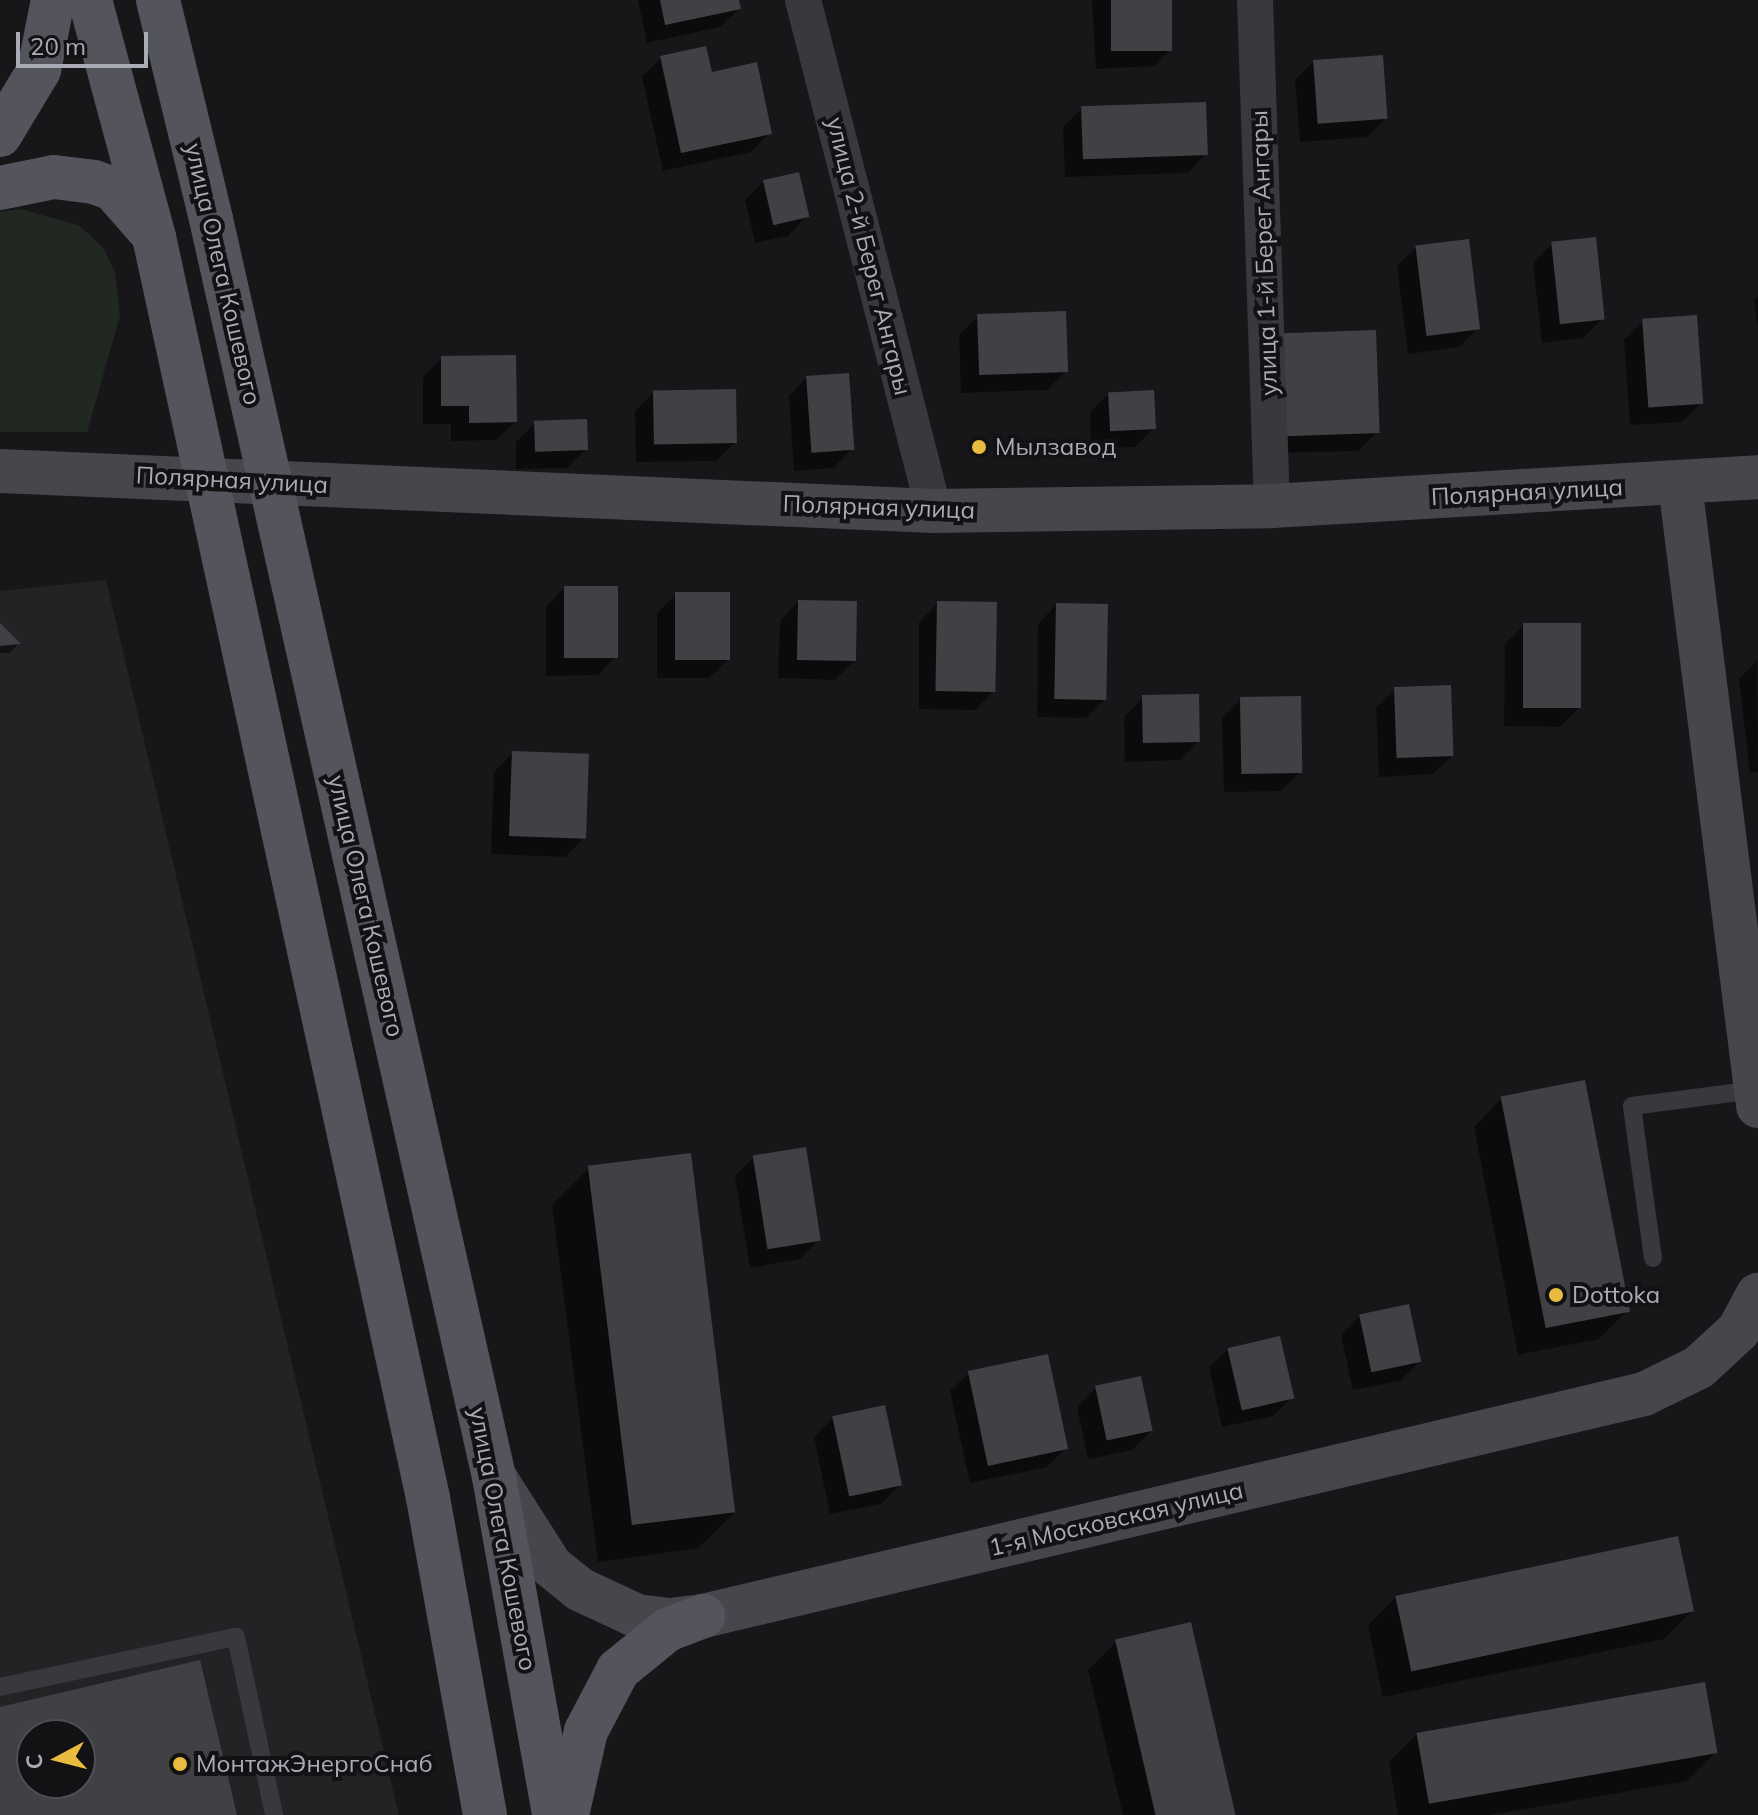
<!DOCTYPE html>
<html>
<head>
<meta charset="utf-8">
<style>
  body { margin:0 }
  #map { position:relative; width:1758px; height:1815px; overflow:hidden; background:#171618; font-family:Mulish,sans-serif }
  div>[style] { position:absolute }
  .built>* { inset:0; background:#232225 }
  .green>* { inset:0; background:#212822 }
  .shadow>* { inset:0; background:#0007 }
  .building>* { inset:0; background:#414145; transform-origin:0 0 }
  .lane>* { height:18px; margin:-9px; padding:0 9px; transform-origin:9px; border-radius:9px; background:#38383d }
  .street>* { height:36px; margin:-18px; padding:0 18px; transform-origin:18px; border-radius:18px; background:#38383d }
  .secondary>* { height:44px; margin:-22px; padding:0 22px; transform-origin:22px; border-radius:22px; background:#46474d }
  .primary>* { height:44px; margin:-22px; padding:0 22px; transform-origin:22px; border-radius:22px; background:#54555c }
  .primary-bridge>* { height:44px; margin:-22px; padding:0 22px; transform-origin:22px; border-radius:22px; background:#54555c }
  .dots>* { width:22px; height:22px; translate:-50% -50%; box-sizing:border-box; border:4px solid #121113; border-radius:50% }
  span { translate:-50% -50%; white-space:nowrap; text-align:center; line-height:1.15; -webkit-text-stroke:8px #121113; paint-order:stroke }
  .street-label { font-size:24px; color:#a9acb7 }
  .poi-label { font-size:24px; color:#a9acb7 }
  .left { translate:0 -50%; text-align:left }
  .north { position:absolute; left:16px; top:1719px; width:80px; height:80px; box-sizing:border-box; background:#121113; border:2px solid #4e4f55; border-radius:50%; rotate:263deg; font-size:22px; font-weight:700; line-height:32px; text-align:center; color:#a9acb7 }
  .north::after { content:''; display:block; margin:auto; width:28px; height:36px; background:#e9bb3e; clip-path:polygon(50% 0,100% 100%,50% 72%,0 100%) }
  .scale { position:absolute; left:16px; top:32px; width:132px; height:36px; box-sizing:border-box; border:4px solid #a9acb7; border-top:0; padding-left:10px; font-size:24px; line-height:28px; white-space:nowrap; color:#a9acb7; -webkit-text-stroke:6px #121113; paint-order:stroke }
</style>
</head>
<body>
<div id="map">
  <div class="built">
    <i style="clip-path:polygon(evenodd,106px 580px,399px 1815px,0 1815px,0 591px,106px 580px,32px 1735px,80px 1735px,80px 1783px,32px 1783px,32px 1735px)"></i>
  </div>
  <div class="green">
    <i style="clip-path:polygon(21px 209px,80px 226px,104px 249px,115px 272px,120px 316px,87px 432px,0 432px,0 212px)"></i>
  </div>
  <div class="shadow">
    <i style="clip-path:polygon(638px 0,737px 0,739px 9px,720px 27px,647px 43px)"></i>
    <i style="clip-path:polygon(1092px 0,1170px 0,1172px 48px,1154px 66px,1096px 69px)"></i>
    <i style="clip-path:polygon(661px 58px,711px 74px,770px 133px,751px 152px,663px 171px,642px 77px)"></i>
    <i style="clip-path:polygon(1314px 61px,1386px 118px,1367px 137px,1300px 142px,1295px 80px)"></i>
    <i style="clip-path:polygon(1082px 108px,1206px 154px,1188px 173px,1065px 177px,1063px 127px)"></i>
    <i style="clip-path:polygon(764px 181px,806px 217px,788px 236px,755px 243px,745px 200px)"></i>
    <i style="clip-path:polygon(1552px 244px,1602px 319px,1583px 338px,1542px 343px,1533px 263px)"></i>
    <i style="clip-path:polygon(1416px 247px,1478px 328px,1459px 347px,1408px 354px,1397px 266px)"></i>
    <i style="clip-path:polygon(1758px 296px,1758px 328px,1754px 300px)"></i>
    <i style="clip-path:polygon(978px 316px,1066px 371px,1047px 390px,961px 393px,959px 335px)"></i>
    <i style="clip-path:polygon(1643px 321px,1701px 403px,1682px 422px,1630px 425px,1624px 340px)"></i>
    <i style="clip-path:polygon(1264px 353px,1377px 432px,1358px 451px,1267px 453px)"></i>
    <i style="clip-path:polygon(442px 358px,515px 422px,496px 440px,451px 441px,451px 424px,423px 424px,423px 377px)"></i>
    <i style="clip-path:polygon(807px 377px,852px 449px,833px 468px,794px 471px,789px 396px)"></i>
    <i style="clip-path:polygon(654px 392px,735px 442px,716px 461px,636px 462px,635px 411px)"></i>
    <i style="clip-path:polygon(1109px 393px,1154px 428px,1135px 447px,1091px 448px,1090px 412px)"></i>
    <i style="clip-path:polygon(535px 423px,586px 449px,567px 468px,516px 469px,516px 442px)"></i>
    <i style="clip-path:polygon(564px 588px,616px 656px,598px 675px,546px 676px,546px 607px)"></i>
    <i style="clip-path:polygon(676px 594px,728px 660px,709px 678px,657px 678px,657px 613px)"></i>
    <i style="clip-path:polygon(798px 602px,854px 661px,835px 680px,778px 678px,780px 621px)"></i>
    <i style="clip-path:polygon(938px 603px,994px 691px,975px 710px,919px 709px,919px 622px)"></i>
    <i style="clip-path:polygon(1056px 605px,1105px 699px,1086px 718px,1037px 717px,1038px 624px)"></i>
    <i style="clip-path:polygon(1524px 625px,1579px 708px,1560px 727px,1504px 726px,1505px 644px)"></i>
    <i style="clip-path:polygon(0 626px,18px 644px,10px 653px,0 653px)"></i>
    <i style="clip-path:polygon(1757px 661px,1758px 772px,1750px 773px,1739px 679px)"></i>
    <i style="clip-path:polygon(1395px 689px,1452px 756px,1433px 774px,1379px 777px,1376px 708px)"></i>
    <i style="clip-path:polygon(1143px 698px,1198px 742px,1180px 760px,1125px 762px,1124px 717px)"></i>
    <i style="clip-path:polygon(1241px 699px,1300px 772px,1281px 791px,1224px 792px,1222px 718px)"></i>
    <i style="clip-path:polygon(513px 753px,584px 838px,565px 857px,491px 854px,494px 772px)"></i>
    <i style="clip-path:polygon(1502px 1098px,1627px 1311px,1599px 1339px,1518px 1355px,1474px 1127px)"></i>
    <i style="clip-path:polygon(754px 1157px,819px 1240px,800px 1259px,750px 1268px,735px 1176px)"></i>
    <i style="clip-path:polygon(589px 1168px,735px 1512px,699px 1548px,598px 1562px,552px 1205px)"></i>
    <i style="clip-path:polygon(1360px 1316px,1419px 1362px,1400px 1381px,1353px 1390px,1341px 1335px)"></i>
    <i style="clip-path:polygon(1228px 1349px,1291px 1398px,1273px 1416px,1222px 1427px,1209px 1367px)"></i>
    <i style="clip-path:polygon(969px 1373px,1066px 1448px,1047px 1467px,970px 1483px,950px 1391px)"></i>
    <i style="clip-path:polygon(1096px 1388px,1151px 1431px,1132px 1450px,1088px 1459px,1077px 1407px)"></i>
    <i style="clip-path:polygon(833px 1418px,900px 1485px,881px 1504px,830px 1514px,814px 1437px)"></i>
    <i style="clip-path:polygon(1396px 1597px,1692px 1611px,1664px 1639px,1383px 1697px,1368px 1625px)"></i>
    <i style="clip-path:polygon(1116px 1642px,1235px 1815px,1123px 1815px,1088px 1670px)"></i>
    <i style="clip-path:polygon(1417px 1734px,1715px 1753px,1687px 1781px,1490px 1815px,1398px 1815px,1389px 1762px)"></i>
  </div>
  <div class="building">
    <i style="clip-path:polygon(660px 0,739px 0,741px 9px,665px 25px)"></i>
    <i style="left:1111px;top:0;width:61px;height:51px"></i>
    <i style="clip-path:polygon(706px 46px,712px 72px,757px 62px,772px 134px,681px 153px,660px 56px)"></i>
    <i style="left:1383px;top:55px;width:64px;height:70px;rotate:86deg"></i>
    <i style="left:1206px;top:102px;width:53px;height:125px;rotate:88deg"></i>
    <i style="left:799px;top:172px;width:46px;height:37px;rotate:77deg"></i>
    <i style="left:1596px;top:237px;width:83px;height:45px;rotate:84deg"></i>
    <i style="left:1469px;top:239px;width:91px;height:54px;rotate:83deg"></i>
    <i style="left:1066px;top:311px;width:61px;height:89px;rotate:88deg"></i>
    <i style="left:1697px;top:315px;width:89px;height:55px;rotate:86deg"></i>
    <i style="left:1376px;top:330px;width:103px;height:94px;rotate:88deg"></i>
    <i style="clip-path:polygon(516px 355px,517px 422px,469px 423px,469px 406px,441px 406px,441px 356px)"></i>
    <i style="left:849px;top:373px;width:77px;height:43px;rotate:86deg"></i>
    <i style="left:736px;top:389px;width:54px;height:83px;rotate:89deg"></i>
    <i style="left:1154px;top:390px;width:39px;height:46px;rotate:87deg"></i>
    <i style="left:587px;top:419px;width:31px;height:53px;rotate:88deg"></i>
    <i style="left:564px;top:586px;width:54px;height:72px"></i>
    <i style="left:675px;top:592px;width:55px;height:68px"></i>
    <i style="left:798px;top:600px;width:59px;height:60px;rotate:1deg"></i>
    <i style="left:937px;top:601px;width:60px;height:90px;rotate:1deg"></i>
    <i style="left:1056px;top:603px;width:52px;height:96px;rotate:1deg"></i>
    <i style="clip-path:polygon(0 623px,21px 644px,0 646px)"></i>
    <i style="left:1523px;top:623px;width:58px;height:85px"></i>
    <i style="left:1451px;top:685px;width:71px;height:57px;rotate:88deg"></i>
    <i style="left:1199px;top:694px;width:48px;height:57px;rotate:89deg"></i>
    <i style="left:1301px;top:696px;width:77px;height:61px;rotate:89deg"></i>
    <i style="left:512px;top:751px;width:77px;height:85px;rotate:2deg"></i>
    <i style="left:1585px;top:1080px;width:236px;height:86px;rotate:79deg"></i>
    <i style="left:806px;top:1147px;width:95px;height:54px;rotate:81deg"></i>
    <i style="left:691px;top:1153px;width:362px;height:104px;rotate:83deg"></i>
    <i style="left:1409px;top:1304px;width:59px;height:51px;rotate:78deg"></i>
    <i style="left:1280px;top:1336px;width:64px;height:54px;rotate:77deg"></i>
    <i style="left:1048px;top:1354px;width:97px;height:82px;rotate:78deg"></i>
    <i style="left:1141px;top:1376px;width:56px;height:47px;rotate:78deg"></i>
    <i style="left:885px;top:1405px;width:82px;height:54px;rotate:78deg"></i>
    <i style="left:1678px;top:1536px;width:77px;height:289px;rotate:78deg"></i>
    <i style="left:1191px;top:1622px;width:198px;height:78px;rotate:77deg"></i>
    <i style="clip-path:polygon(evenodd,200px 1660px,237px 1815px,0 1815px,0 1707px,200px 1660px,32px 1735px,80px 1735px,80px 1783px,32px 1783px,32px 1735px)"></i>
    <i style="left:1705px;top:1682px;width:72px;height:293px;rotate:80deg"></i>
  </div>
  <div class="lane">
    <i style="left:1653px;top:1258px;width:153px;rotate:-97.9deg"></i>
    <i style="left:1632px;top:1106px;width:125px;rotate:-7.4deg"></i>
    <i style="left:0;top:1687px;width:241px;rotate:-12deg"></i>
    <i style="left:236px;top:1637px;width:182px;rotate:77.9deg"></i>
  </div>
  <div class="street">
    <i style="left:803px;top:0;width:528px;rotate:75.62deg"></i>
    <i style="left:1255px;top:0;width:506px;rotate:88.08deg"></i>
  </div>
  <div class="secondary">
    <i style="left:0;top:471px;width:935px;rotate:2.45deg"></i>
    <i style="left:934px;top:511px;width:338px;rotate:-0.8deg"></i>
    <i style="left:1272px;top:506px;width:487px;rotate:-3.4deg"></i>
    <i style="left:1680px;top:484px;width:627px;rotate:82.85deg"></i>
    <i style="left:495px;top:1478px;width:104px;rotate:57.5deg"></i>
    <i style="left:551px;top:1566px;width:36px;rotate:39deg"></i>
    <i style="left:579px;top:1589px;width:64px;rotate:25deg"></i>
    <i style="left:637px;top:1616px;width:33px;rotate:7deg"></i>
    <i style="left:670px;top:1620px;width:33px;rotate:-7deg"></i>
    <i style="left:703px;top:1616px;width:967px;rotate:-13.27deg"></i>
    <i style="left:1644px;top:1394px;width:61px;rotate:-26.1deg"></i>
    <i style="left:1699px;top:1367px;width:54px;rotate:-42.8deg"></i>
    <i style="left:1739px;top:1330px;width:40px;rotate:-62deg"></i>
  </div>
  <div class="primary">
    <i style="left:90px;top:0;width:245px;rotate:74.9deg"></i>
    <i style="left:158px;top:0;width:225px;rotate:76.4deg"></i>
    <i style="left:0;top:135px;width:76px;rotate:-59deg"></i>
    <i style="left:39px;top:70px;width:71px;rotate:-78.7deg"></i>
    <i style="left:0;top:188px;width:55px;rotate:-11.5deg"></i>
    <i style="left:54px;top:177px;width:40px;rotate:7.1deg"></i>
    <i style="left:94px;top:182px;width:20px;rotate:20deg"></i>
    <i style="left:113px;top:189px;width:53px;rotate:48.8deg"></i>
    <i style="left:494px;top:1477px;width:343px;rotate:79.9deg"></i>
    <i style="left:428px;top:1498px;width:322px;rotate:79.8deg"></i>
    <i style="left:567px;top:1815px;width:86px;rotate:-77.3deg"></i>
    <i style="left:586px;top:1731px;width:69px;rotate:-62.3deg"></i>
    <i style="left:618px;top:1670px;width:63px;rotate:-39.2deg"></i>
    <i style="left:667px;top:1630px;width:39px;rotate:-21deg"></i>
  </div>
  <div class="primary-bridge">
    <i style="left:211px;top:219px;width:1289px;rotate:77.32deg"></i>
    <i style="left:154px;top:237px;width:1290px;rotate:77.74deg"></i>
  </div>
  <div class="dots">
    <i style="left:979px;top:447px;background:#e9bb3e"></i>
    <i style="left:1556px;top:1295px;background:#e9bb3e"></i>
    <i style="left:180px;top:1764px;background:#e9bb3e"></i>
  </div>
  <div class="street-label">
    <span style="left:1264px;top:253px;rotate:-92deg">улица 1-й Берег Ангары</span>
    <span style="left:869px;top:256px;rotate:76deg">улица 2-й Берег Ангары</span>
    <span style="left:223px;top:274px;rotate:77deg">улица Олега Кошевого</span>
    <span style="left:232px;top:480px;rotate:3deg">Полярная улица</span>
    <span style="left:1527px;top:492px;rotate:-3deg">Полярная улица</span>
    <span style="left:879px;top:507px;rotate:2deg">Полярная улица</span>
    <span style="left:366px;top:906px;rotate:77deg">улица Олега Кошевого</span>
    <span style="left:1116px;top:1519px;rotate:-13deg">1-я Московская улица</span>
    <span style="left:503px;top:1539px;rotate:79deg">улица Олега Кошевого</span>
  </div>
  <div class="poi-label">
    <span class="left" style="left:995px;top:447px">Мылзавод</span>
    <span class="left" style="left:1572px;top:1295px">Dottoka</span>
    <span class="left" style="left:196px;top:1764px">МонтажЭнергоСнаб</span>
  </div>
  <div class="north">С</div>
  <div class="scale">20 m</div>
</div>
</body>
</html>
